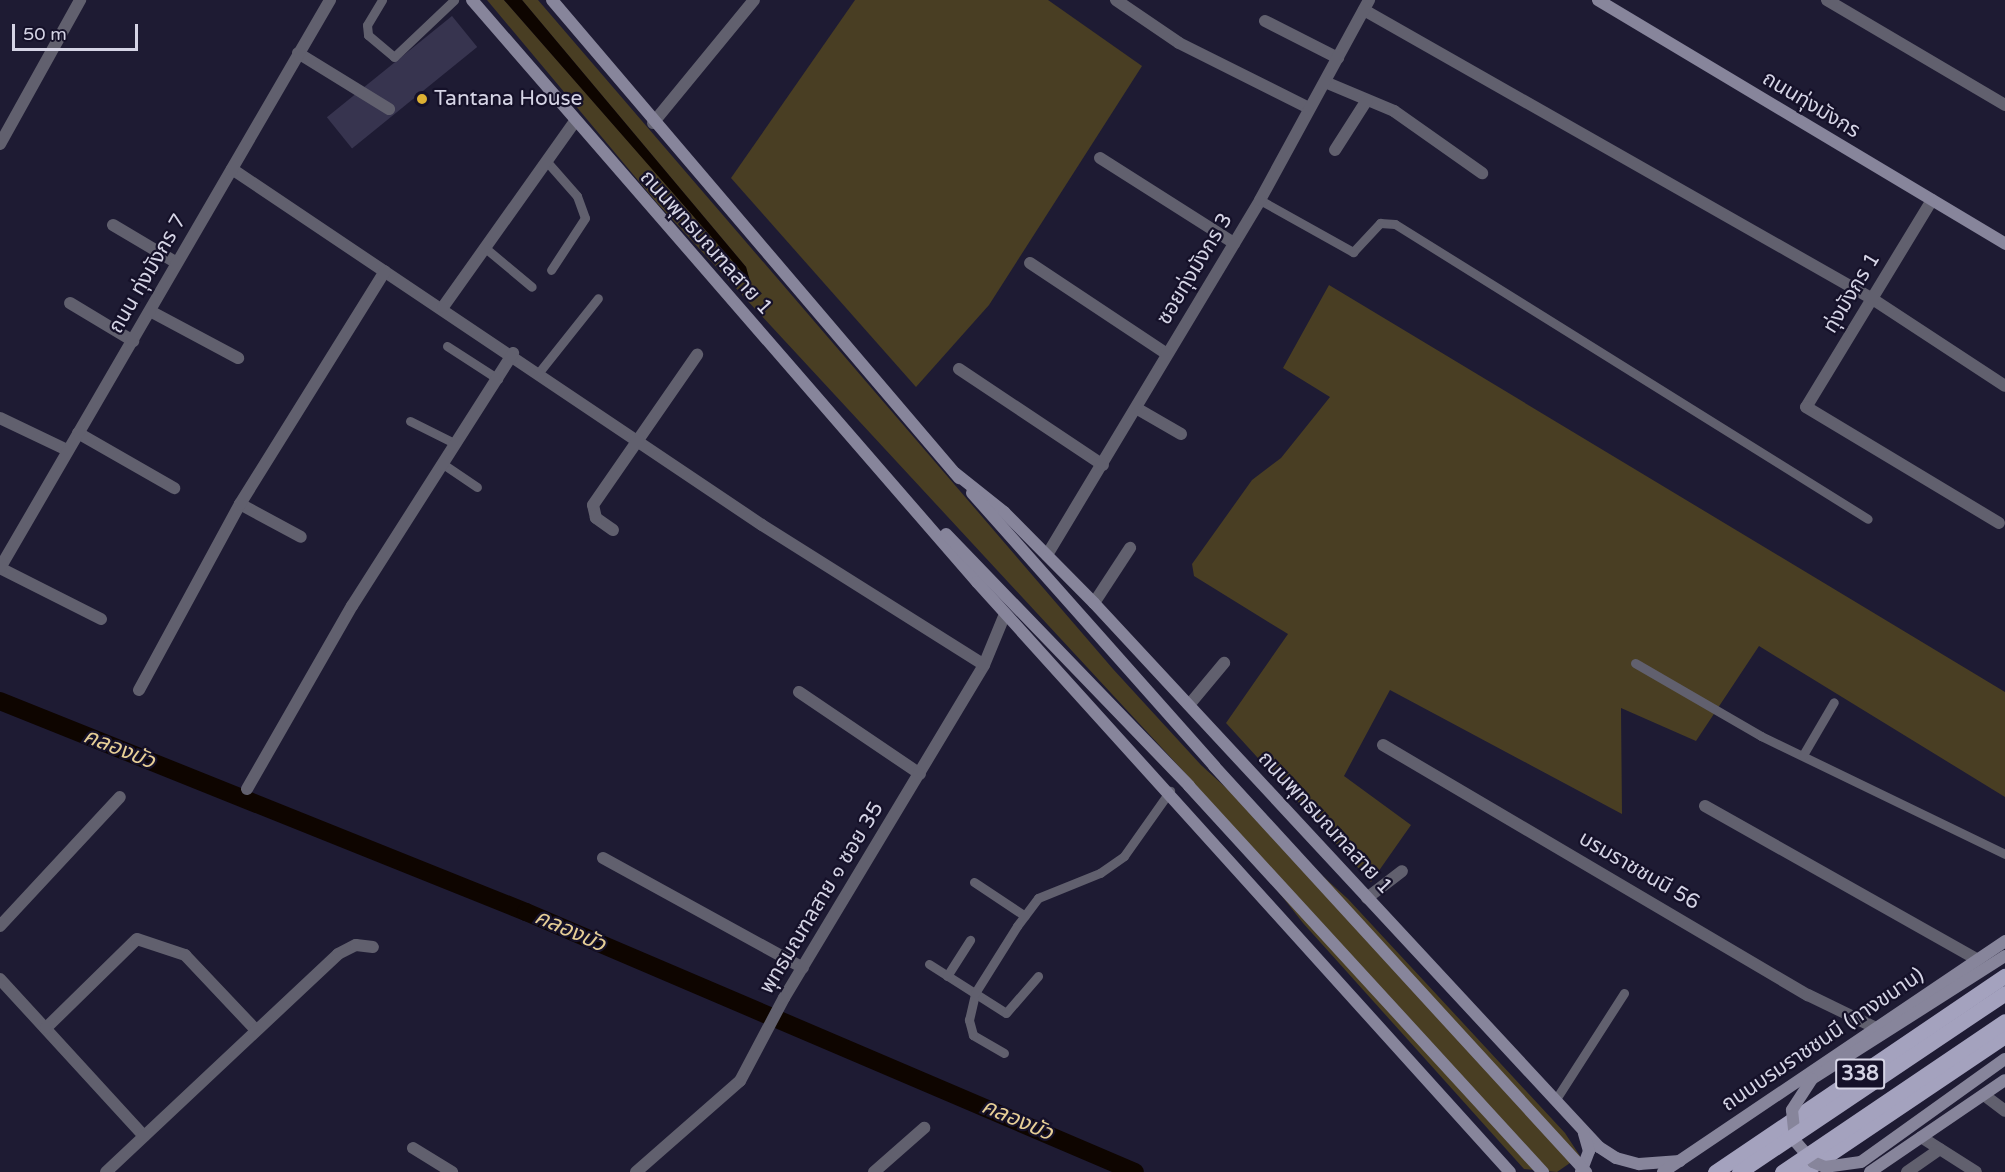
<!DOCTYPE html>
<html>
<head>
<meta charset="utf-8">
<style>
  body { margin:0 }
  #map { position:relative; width:2005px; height:1172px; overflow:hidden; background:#1e1b33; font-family:"Varela Round","Noto Sans Thai",sans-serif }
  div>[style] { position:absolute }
  .green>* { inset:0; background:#493e23 }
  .water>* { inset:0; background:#0e0500 }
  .canal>* { height:18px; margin:-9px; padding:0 9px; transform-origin:9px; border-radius:9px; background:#0e0500 }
  .building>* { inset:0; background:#37344f; transform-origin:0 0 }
  .lane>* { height:9px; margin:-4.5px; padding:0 4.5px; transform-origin:4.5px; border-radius:4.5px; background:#61606e }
  .street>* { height:12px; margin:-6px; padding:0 6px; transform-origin:6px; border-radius:6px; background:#61606e }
  .secondary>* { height:12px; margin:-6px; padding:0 6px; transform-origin:6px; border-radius:6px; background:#87859b }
  .primary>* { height:15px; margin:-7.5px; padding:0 7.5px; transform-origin:7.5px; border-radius:7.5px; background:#a4a2be }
  .secondary-bridge>* { height:12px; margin:-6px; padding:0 6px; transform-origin:6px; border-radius:6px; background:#87859b }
  .primary-bridge>* { height:15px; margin:-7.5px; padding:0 7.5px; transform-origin:7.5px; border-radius:7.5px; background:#a4a2be }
  .dots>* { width:16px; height:16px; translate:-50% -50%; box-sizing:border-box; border:3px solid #151129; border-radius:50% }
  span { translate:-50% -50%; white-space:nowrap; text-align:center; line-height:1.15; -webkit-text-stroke:4.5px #151129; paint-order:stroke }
  .shield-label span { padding:2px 4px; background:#151129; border:2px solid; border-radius:4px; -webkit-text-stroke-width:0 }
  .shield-label { font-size:20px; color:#d5d4e5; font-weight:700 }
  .poi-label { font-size:21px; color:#d5d4e5 }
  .left { translate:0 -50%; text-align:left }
  .street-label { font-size:21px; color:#d5d4e5 }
  .water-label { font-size:22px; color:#e6ce96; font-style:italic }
  .scale { position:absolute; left:12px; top:24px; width:126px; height:27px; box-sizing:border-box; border:3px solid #d5d4e5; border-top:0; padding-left:8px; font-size:18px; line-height:21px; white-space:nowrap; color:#d5d4e5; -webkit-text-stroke:4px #151129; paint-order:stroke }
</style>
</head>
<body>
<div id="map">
  <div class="green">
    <i style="clip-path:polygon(487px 0,504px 0,749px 279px,746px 267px,522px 0,538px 0,1113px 669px,1201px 765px,1348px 899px,1565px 1133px,1580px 1156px,1557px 1172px,1524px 1169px,1303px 923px,1186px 774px,657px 203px)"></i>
    <i style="clip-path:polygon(855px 0,1048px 0,1142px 66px,989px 305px,916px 387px,731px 178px)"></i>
    <i style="clip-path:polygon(1329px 285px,2005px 692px,2005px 797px,1759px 646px,1696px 741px,1621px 708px,1622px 814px,1390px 690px,1344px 776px,1411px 825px,1371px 882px,1226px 723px,1288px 634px,1194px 576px,1192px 564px,1252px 480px,1281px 458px,1330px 397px,1283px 368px)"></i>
  </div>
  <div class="water">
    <i style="clip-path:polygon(504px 0,522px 0,746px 267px,750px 281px)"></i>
  </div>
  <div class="canal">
    <i style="left:0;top:701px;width:567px;rotate:21.86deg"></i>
    <i style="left:526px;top:912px;width:662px;rotate:23.12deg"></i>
  </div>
  <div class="building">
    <i style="left:452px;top:16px;width:40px;height:161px;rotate:51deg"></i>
  </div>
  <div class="lane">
    <i style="left:382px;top:0;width:29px;rotate:121deg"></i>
    <i style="left:367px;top:25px;width:10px;rotate:84deg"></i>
    <i style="left:368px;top:35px;width:34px;rotate:40deg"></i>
    <i style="left:394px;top:57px;width:83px;rotate:-43.5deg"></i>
    <i style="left:548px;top:163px;width:44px;rotate:48.7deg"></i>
    <i style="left:577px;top:196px;width:23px;rotate:70deg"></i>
    <i style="left:585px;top:218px;width:62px;rotate:123.2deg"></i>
    <i style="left:1260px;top:200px;width:107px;rotate:29.2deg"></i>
    <i style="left:1353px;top:252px;width:40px;rotate:-47deg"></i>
    <i style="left:1380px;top:223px;width:15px;rotate:4deg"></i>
    <i style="left:1395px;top:224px;width:557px;rotate:31.95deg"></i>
    <i style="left:484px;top:247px;width:62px;rotate:39.8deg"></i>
    <i style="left:447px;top:346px;width:61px;rotate:32.9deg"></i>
    <i style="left:540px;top:371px;width:93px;rotate:-51.5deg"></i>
    <i style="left:410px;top:421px;width:51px;rotate:26.6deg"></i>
    <i style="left:443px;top:464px;width:41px;rotate:34.1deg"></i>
    <i style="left:1635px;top:663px;width:146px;rotate:30.1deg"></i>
    <i style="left:1761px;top:736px;width:271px;rotate:25.8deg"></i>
    <i style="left:1803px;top:755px;width:61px;rotate:-59.7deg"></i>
    <i style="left:974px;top:882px;width:61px;rotate:33.7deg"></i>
    <i style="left:929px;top:964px;width:91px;rotate:32.5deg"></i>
    <i style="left:1006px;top:1013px;width:49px;rotate:-49.1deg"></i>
    <i style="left:947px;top:976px;width:43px;rotate:-57.4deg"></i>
    <i style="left:1004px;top:1053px;width:36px;rotate:-150deg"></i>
    <i style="left:973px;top:1035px;width:16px;rotate:-105deg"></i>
    <i style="left:969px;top:1020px;width:28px;rotate:-77deg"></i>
    <i style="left:975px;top:993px;width:79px;rotate:-57.9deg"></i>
    <i style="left:1017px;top:926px;width:35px;rotate:-53deg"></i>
    <i style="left:1038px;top:898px;width:67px;rotate:-22deg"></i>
    <i style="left:1100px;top:873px;width:29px;rotate:-35deg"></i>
    <i style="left:1124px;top:856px;width:80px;rotate:-54.7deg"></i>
    <i style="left:1556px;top:1099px;width:126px;rotate:-57.3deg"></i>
  </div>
  <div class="street">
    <i style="left:1116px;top:0;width:76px;rotate:34.3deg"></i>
    <i style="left:1179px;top:43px;width:145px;rotate:26.6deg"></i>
    <i style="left:1827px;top:0;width:207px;rotate:30.5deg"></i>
    <i style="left:1364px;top:10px;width:583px;rotate:29.6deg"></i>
    <i style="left:1871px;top:298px;width:160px;rotate:33.3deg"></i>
    <i style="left:1265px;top:21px;width:82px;rotate:26.9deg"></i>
    <i style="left:298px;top:53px;width:107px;rotate:31.6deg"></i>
    <i style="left:1325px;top:82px;width:75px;rotate:22.8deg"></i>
    <i style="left:1394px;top:111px;width:108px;rotate:35.2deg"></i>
    <i style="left:653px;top:123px;width:159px;rotate:-50.6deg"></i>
    <i style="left:0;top:144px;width:165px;rotate:-60.9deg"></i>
    <i style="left:1335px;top:150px;width:59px;rotate:-57.4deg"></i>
    <i style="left:1100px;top:158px;width:159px;rotate:32.4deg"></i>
    <i style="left:232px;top:169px;width:638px;rotate:33.89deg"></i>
    <i style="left:762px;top:525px;width:262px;rotate:32.2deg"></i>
    <i style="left:1932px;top:200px;width:242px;rotate:121.3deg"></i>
    <i style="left:1806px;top:407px;width:225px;rotate:31deg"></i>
    <i style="left:113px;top:225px;width:74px;rotate:30.7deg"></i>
    <i style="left:1030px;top:263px;width:164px;rotate:33.6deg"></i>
    <i style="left:70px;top:303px;width:74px;rotate:31.1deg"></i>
    <i style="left:443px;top:307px;width:226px;rotate:-54.6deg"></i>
    <i style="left:150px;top:311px;width:100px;rotate:28.1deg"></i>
    <i style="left:959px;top:369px;width:173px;rotate:33.7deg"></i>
    <i style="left:1136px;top:408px;width:52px;rotate:30deg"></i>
    <i style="left:0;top:418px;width:74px;rotate:25.5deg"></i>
    <i style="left:78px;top:433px;width:111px;rotate:29.8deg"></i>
    <i style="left:240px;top:504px;width:69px;rotate:28.4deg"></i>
    <i style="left:613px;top:530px;width:21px;rotate:-145deg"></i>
    <i style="left:596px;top:518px;width:13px;rotate:-103deg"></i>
    <i style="left:593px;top:505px;width:183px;rotate:-55.3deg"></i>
    <i style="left:1047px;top:555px;width:414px;rotate:-59deg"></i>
    <i style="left:1260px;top:200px;width:228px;rotate:-61.4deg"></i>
    <i style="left:1094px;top:603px;width:66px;rotate:-56.8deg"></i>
    <i style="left:101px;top:619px;width:113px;rotate:-153.2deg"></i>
    <i style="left:0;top:568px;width:657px;rotate:-59.84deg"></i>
    <i style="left:139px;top:690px;width:212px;rotate:-61.5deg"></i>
    <i style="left:240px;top:504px;width:274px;rotate:-58.1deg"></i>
    <i style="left:799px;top:692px;width:146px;rotate:34.1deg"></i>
    <i style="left:1189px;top:705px;width:55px;rotate:-50.2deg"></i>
    <i style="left:1383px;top:745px;width:493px;rotate:30.5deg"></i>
    <i style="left:1808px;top:995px;width:76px;rotate:25.9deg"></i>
    <i style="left:247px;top:789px;width:211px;rotate:-60.2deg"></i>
    <i style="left:352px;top:606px;width:300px;rotate:-57.5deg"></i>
    <i style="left:1705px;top:806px;width:312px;rotate:29.4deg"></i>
    <i style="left:603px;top:858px;width:228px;rotate:28.8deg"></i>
    <i style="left:1367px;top:898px;width:44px;rotate:-37.6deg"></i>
    <i style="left:0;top:926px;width:176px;rotate:-47.1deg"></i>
    <i style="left:0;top:979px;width:213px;rotate:47.5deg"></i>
    <i style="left:46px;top:1028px;width:127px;rotate:-44.4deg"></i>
    <i style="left:137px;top:939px;width:51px;rotate:18.4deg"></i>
    <i style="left:185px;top:955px;width:103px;rotate:46.6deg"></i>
    <i style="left:1984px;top:1095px;width:26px;rotate:37deg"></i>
    <i style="left:1921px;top:1137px;width:65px;rotate:32.5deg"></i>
    <i style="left:413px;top:1148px;width:46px;rotate:31.6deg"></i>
    <i style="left:106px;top:1172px;width:318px;rotate:-43.2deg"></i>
    <i style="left:338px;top:954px;width:20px;rotate:-27deg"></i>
    <i style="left:356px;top:945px;width:17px;rotate:7deg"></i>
    <i style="left:636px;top:1172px;width:138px;rotate:-41.2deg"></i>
    <i style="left:740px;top:1081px;width:94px;rotate:-62.1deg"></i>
    <i style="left:784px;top:998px;width:388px;rotate:-59deg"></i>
    <i style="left:984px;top:665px;width:55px;rotate:-67.6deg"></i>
    <i style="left:874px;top:1172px;width:67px;rotate:-41.3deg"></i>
    <i style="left:1907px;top:1172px;width:40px;rotate:-34.9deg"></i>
  </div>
  <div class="secondary">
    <i style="left:472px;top:0;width:771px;rotate:49.05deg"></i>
    <i style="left:977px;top:582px;width:795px;rotate:47.91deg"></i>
    <i style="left:552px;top:0;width:628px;rotate:49.59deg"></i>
    <i style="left:1598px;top:0;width:475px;rotate:30.9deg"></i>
    <i style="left:955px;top:473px;width:63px;rotate:38.5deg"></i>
    <i style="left:1004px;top:512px;width:128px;rotate:45.3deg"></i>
    <i style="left:1094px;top:603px;width:742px;rotate:47.13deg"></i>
    <i style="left:1599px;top:1147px;width:20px;rotate:33deg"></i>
    <i style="left:1616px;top:1158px;width:24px;rotate:15deg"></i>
    <i style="left:1639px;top:1164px;width:41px;rotate:-4.2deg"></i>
    <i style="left:972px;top:493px;width:365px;rotate:48.4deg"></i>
    <i style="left:946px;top:534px;width:350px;rotate:46deg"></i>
    <i style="left:1189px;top:786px;width:524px;rotate:47.48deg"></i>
    <i style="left:1581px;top:1172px;width:22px;rotate:-69deg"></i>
    <i style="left:1589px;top:1151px;width:19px;rotate:-106deg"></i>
    <i style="left:1663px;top:1172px;width:413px;rotate:-34deg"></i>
    <i style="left:1870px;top:1172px;width:163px;rotate:-34.3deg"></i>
  </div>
  <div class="primary">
    <i style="left:1715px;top:1172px;width:350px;rotate:-34.1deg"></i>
    <i style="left:1803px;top:1172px;width:244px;rotate:-34deg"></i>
  </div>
  <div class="secondary-bridge">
    <i style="left:1214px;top:766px;width:551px;rotate:47.5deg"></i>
    <i style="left:2005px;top:956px;width:229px;rotate:147.5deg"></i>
    <i style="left:1812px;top:1079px;width:37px;rotate:123deg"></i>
    <i style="left:1792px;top:1110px;width:31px;rotate:84deg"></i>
    <i style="left:1795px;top:1141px;width:28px;rotate:49deg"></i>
    <i style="left:1813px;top:1162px;width:13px;rotate:23deg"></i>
    <i style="left:1825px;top:1167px;width:36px;rotate:-8deg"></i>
    <i style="left:1861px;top:1162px;width:177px;rotate:-35.6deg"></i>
  </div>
  <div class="primary-bridge">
    <i style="left:1739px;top:1172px;width:321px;rotate:-33.9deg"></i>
    <i style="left:1782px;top:1172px;width:269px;rotate:-34.1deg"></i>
  </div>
  <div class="dots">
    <i style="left:422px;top:99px;background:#deb133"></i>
  </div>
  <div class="shield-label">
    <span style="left:1860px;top:1074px">338</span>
  </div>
  <div class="poi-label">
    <span class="left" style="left:434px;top:99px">Tantana House</span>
  </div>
  <div class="street-label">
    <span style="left:1811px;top:105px;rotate:31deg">ถนนทุ่งมังกร</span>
    <span style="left:706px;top:243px;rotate:48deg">ถนนพุทธมณฑลสาย 1</span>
    <span style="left:1195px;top:269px;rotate:-59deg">ซอยทุ่งมังกร 3</span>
    <span style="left:148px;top:274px;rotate:-60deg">ถนน ทุ่งมังกร 7</span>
    <span style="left:1852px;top:293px;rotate:-59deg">ทุ่งมังกร 1</span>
    <span style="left:1325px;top:823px;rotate:47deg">ถนนพุทธมณฑลสาย 1</span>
    <span style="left:1639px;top:871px;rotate:30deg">บรมราชชนนี 56</span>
    <span style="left:822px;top:898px;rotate:-59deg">พุทธมณฑลสาย ๑ ซอย 35</span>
    <span style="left:1823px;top:1040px;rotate:-34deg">ถนนบรมราชชนนี (ทางขนาน)</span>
  </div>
  <div class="water-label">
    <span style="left:119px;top:749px;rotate:22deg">คลองบัว</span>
    <span style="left:570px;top:931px;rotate:24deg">คลองบัว</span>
    <span style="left:1017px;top:1120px;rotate:23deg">คลองบัว</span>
  </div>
  <div class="scale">50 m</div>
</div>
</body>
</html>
